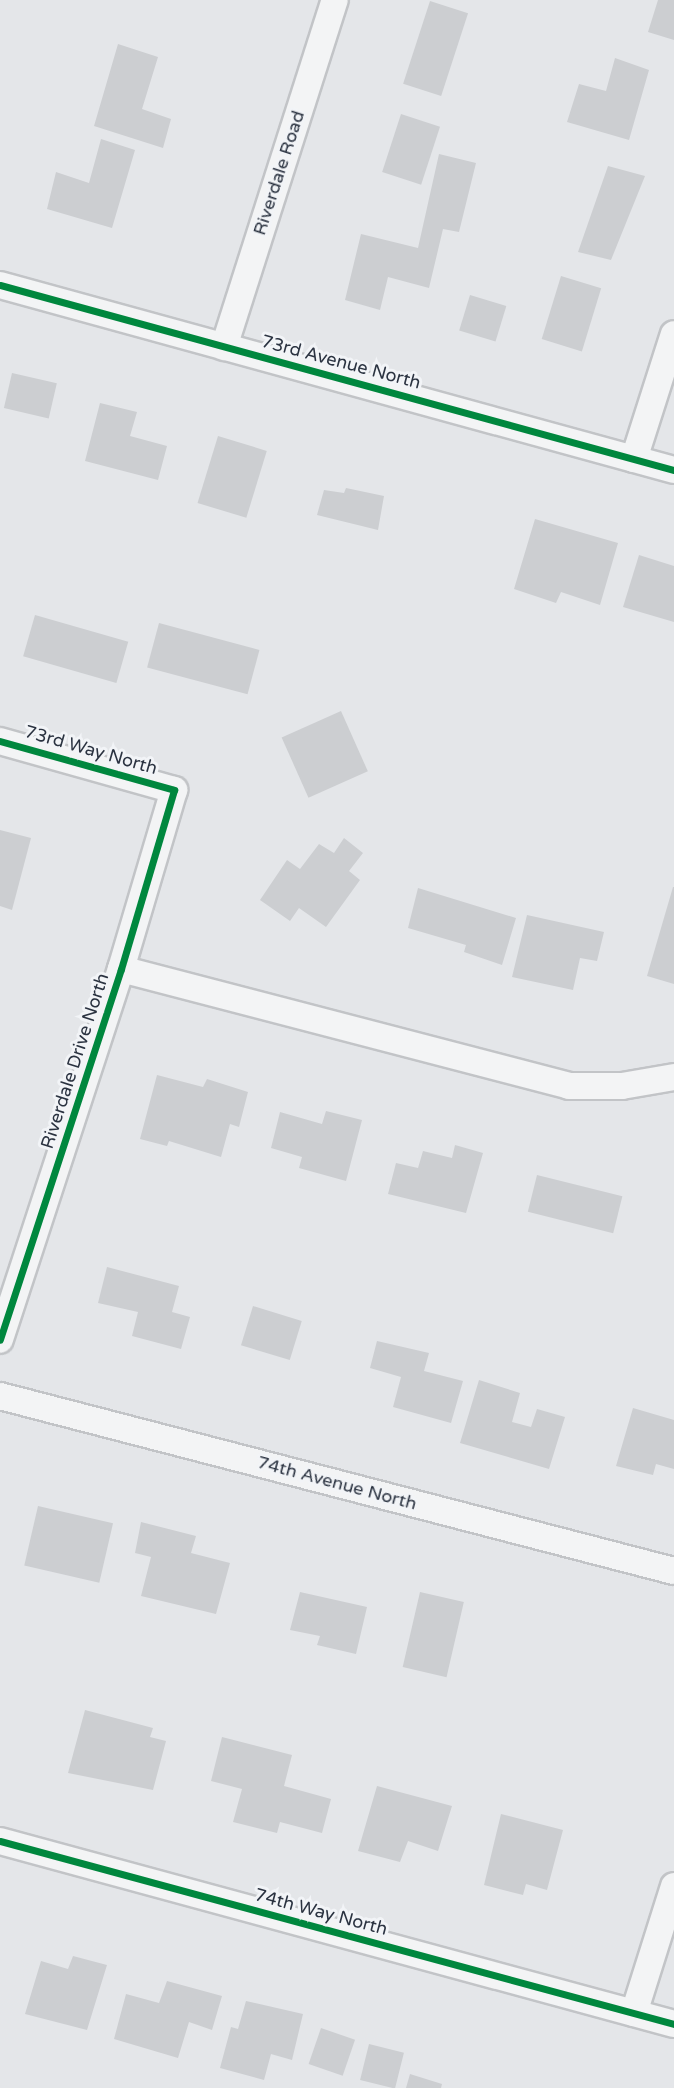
<!DOCTYPE html>
<html>
<head>
<meta charset="utf-8">
<style>
  body { margin:0 }
  #map { position:relative; width:674px; height:2088px; overflow:hidden; background:#e4e6e9; font-family:"Varela Round",sans-serif }
  div>[style] { position:absolute }
  .building>* { inset:0; background:#ccced1; transform-origin:0 0 }
  .roads { filter:drop-shadow(2px 0 #c2c4c7) drop-shadow(-2px 0 #c2c4c7) drop-shadow(0 2px #c2c4c7) drop-shadow(0 -2px #c2c4c7) }
  .minor>* { height:26px; margin:-13px; padding:0 13px; transform-origin:13px; border-radius:13px; background:#f3f4f5 }
  .cycleway>* { height:7px; margin:-3.5px; padding:0 3.5px; transform-origin:3.5px; border-radius:3.5px; background:#00873e }
  span { translate:-50% -50%; white-space:nowrap; text-align:center; line-height:1.15; -webkit-text-stroke:6px #f2f4f7; paint-order:stroke }
  .street-label { font-size:18px; color:#2b3341 }
</style>
</head>
<body>
<div id="map">
  <div class="building">
    <i style="clip-path:polygon(658px 0,674px 0,674px 40px,648px 32px)"></i>
    <i style="left:430px;top:1px;width:40px;height:87px;rotate:18deg"></i>
    <i style="clip-path:polygon(118px 44px,158px 57px,142px 109px,171px 119px,163px 148px,94px 126px)"></i>
    <i style="clip-path:polygon(615px 58px,649px 70px,629px 140px,567px 122px,579px 84px,606px 91px)"></i>
    <i style="left:401px;top:114px;width:41px;height:61px;rotate:18deg"></i>
    <i style="clip-path:polygon(101px 139px,135px 150px,112px 228px,47px 209px,56px 172px,89px 183px)"></i>
    <i style="clip-path:polygon(439px 154px,476px 163px,459px 232px,443px 229px,429px 288px,388px 277px,380px 310px,345px 300px,361px 234px,418px 248px)"></i>
    <i style="clip-path:polygon(608px 166px,645px 176px,611px 260px,578px 252px)"></i>
    <i style="left:561px;top:276px;width:42px;height:66px;rotate:17deg"></i>
    <i style="left:470px;top:295px;width:38px;height:37px;rotate:17deg"></i>
    <i style="left:12px;top:373px;width:46px;height:36px;rotate:13deg"></i>
    <i style="clip-path:polygon(100px 403px,137px 412px,130px 436px,167px 446px,158px 480px,85px 461px)"></i>
    <i style="left:218px;top:436px;width:51px;height:70px;rotate:17deg"></i>
    <i style="clip-path:polygon(346px 488px,384px 496px,378px 530px,317px 515px,324px 490px,344px 493px)"></i>
    <i style="clip-path:polygon(535px 519px,618px 543px,600px 605px,561px 592px,556px 603px,514px 589px)"></i>
    <i style="clip-path:polygon(639px 555px,674px 566px,674px 622px,623px 607px)"></i>
    <i style="left:35px;top:615px;width:97px;height:43px;rotate:16deg"></i>
    <i style="left:159px;top:623px;width:104px;height:46px;rotate:15deg"></i>
    <i style="left:341px;top:711px;width:66px;height:65px;rotate:66deg"></i>
    <i style="clip-path:polygon(0 830px,31px 838px,12px 910px,0 906px)"></i>
    <i style="clip-path:polygon(344px 838px,363px 853px,349px 871px,360px 880px,326px 927px,299px 908px,290px 921px,260px 900px,287px 860px,300px 869px,319px 844px,334px 853px)"></i>
    <i style="clip-path:polygon(673px 887px,674px 887px,674px 984px,647px 976px)"></i>
    <i style="clip-path:polygon(418px 888px,516px 918px,502px 965px,464px 952px,466px 945px,408px 928px)"></i>
    <i style="clip-path:polygon(527px 915px,604px 932px,597px 961px,580px 958px,573px 990px,512px 977px)"></i>
    <i style="clip-path:polygon(157px 1075px,203px 1087px,207px 1079px,248px 1092px,239px 1127px,230px 1124px,221px 1157px,169px 1141px,167px 1146px,140px 1139px)"></i>
    <i style="clip-path:polygon(326px 1111px,362px 1120px,346px 1181px,299px 1168px,302px 1157px,271px 1148px,280px 1112px,322px 1124px)"></i>
    <i style="clip-path:polygon(455px 1145px,483px 1153px,466px 1213px,388px 1194px,396px 1163px,418px 1168px,423px 1151px,452px 1158px)"></i>
    <i style="left:537px;top:1175px;width:88px;height:38px;rotate:14deg"></i>
    <i style="clip-path:polygon(107px 1267px,179px 1286px,172px 1312px,190px 1317px,181px 1349px,132px 1336px,138px 1312px,98px 1303px)"></i>
    <i style="left:253px;top:1306px;width:51px;height:41px;rotate:17deg"></i>
    <i style="clip-path:polygon(377px 1341px,429px 1353px,424px 1371px,463px 1381px,451px 1423px,393px 1407px,401px 1377px,370px 1368px)"></i>
    <i style="clip-path:polygon(479px 1380px,520px 1393px,512px 1422px,531px 1427px,537px 1409px,565px 1417px,549px 1469px,460px 1443px)"></i>
    <i style="clip-path:polygon(633px 1408px,674px 1420px,674px 1469px,656px 1464px,653px 1475px,616px 1466px)"></i>
    <i style="left:38px;top:1506px;width:77px;height:61px;rotate:13deg"></i>
    <i style="clip-path:polygon(141px 1522px,196px 1536px,191px 1553px,230px 1563px,216px 1614px,141px 1596px,151px 1557px,135px 1553px)"></i>
    <i style="clip-path:polygon(300px 1592px,367px 1607px,356px 1654px,317px 1645px,320px 1636px,290px 1630px)"></i>
    <i style="left:420px;top:1592px;width:45px;height:77px;rotate:13deg"></i>
    <i style="clip-path:polygon(85px 1710px,153px 1728px,150px 1737px,166px 1741px,153px 1790px,68px 1773px)"></i>
    <i style="clip-path:polygon(222px 1737px,292px 1755px,284px 1786px,331px 1799px,322px 1833px,280px 1822px,277px 1833px,233px 1822px,242px 1789px,211px 1781px)"></i>
    <i style="clip-path:polygon(377px 1786px,452px 1806px,438px 1851px,408px 1841px,400px 1862px,358px 1851px)"></i>
    <i style="clip-path:polygon(501px 1814px,563px 1830px,547px 1890px,526px 1884px,523px 1895px,484px 1885px)"></i>
    <i style="clip-path:polygon(73px 1956px,107px 1965px,87px 2030px,25px 2014px,41px 1961px,68px 1969px)"></i>
    <i style="clip-path:polygon(167px 1981px,222px 1996px,212px 2030px,189px 2022px,178px 2058px,114px 2039px,126px 1994px,159px 2003px)"></i>
    <i style="clip-path:polygon(246px 2001px,303px 2014px,292px 2060px,271px 2054px,264px 2080px,220px 2068px,231px 2027px,238px 2029px)"></i>
    <i style="left:321px;top:2028px;width:36px;height:38px;rotate:19deg"></i>
    <i style="left:369px;top:2044px;width:36px;height:37px;rotate:14deg"></i>
    <i style="clip-path:polygon(410px 2074px,442px 2084px,441px 2088px,406px 2088px)"></i>
  </div>
  <div class="roads">
    <div class="minor">
      <i style="left:0;top:285px;width:699px;rotate:15.35deg"></i>
      <i style="left:224px;top:347px;width:364px;rotate:-72.3deg"></i>
      <i style="left:634px;top:459px;width:131px;rotate:-72.3deg"></i>
      <i style="left:0;top:741px;width:181px;rotate:15.7deg"></i>
      <i style="left:174px;top:790px;width:187px;rotate:106.5deg"></i>
      <i style="left:121px;top:969px;width:390px;rotate:108.1deg"></i>
      <i style="left:121px;top:969px;width:463px;rotate:14.6deg"></i>
      <i style="left:569px;top:1086px;width:53px"></i>
      <i style="left:622px;top:1086px;width:53px;rotate:-9.8deg"></i>
      <i style="left:0;top:1396px;width:696px;rotate:14.56deg"></i>
      <i style="left:0;top:1841px;width:698px;rotate:15.19deg"></i>
      <i style="left:634px;top:2013px;width:133px;rotate:-72.5deg"></i>
    </div>
  </div>
  <div class="cycleway">
    <i style="left:0;top:285px;width:699px;rotate:15.35deg"></i>
    <i style="left:0;top:741px;width:181px;rotate:15.7deg"></i>
    <i style="left:174px;top:790px;width:187px;rotate:106.5deg"></i>
    <i style="left:121px;top:969px;width:390px;rotate:108.1deg"></i>
    <i style="left:0;top:1841px;width:698px;rotate:15.19deg"></i>
  </div>
  <div class="street-label">
    <span style="left:279px;top:173px;rotate:-72deg">Riverdale Road</span>
    <span style="left:341px;top:362px;rotate:15deg">73rd Avenue North</span>
    <span style="left:91px;top:750px;rotate:16deg">73rd Way North</span>
    <span style="left:75px;top:1061px;rotate:-72deg">Riverdale Drive North</span>
    <span style="left:337px;top:1483px;rotate:15deg">74th Avenue North</span>
    <span style="left:321px;top:1912px;rotate:15deg">74th Way North</span>
  </div>
</div>
</body>
</html>
